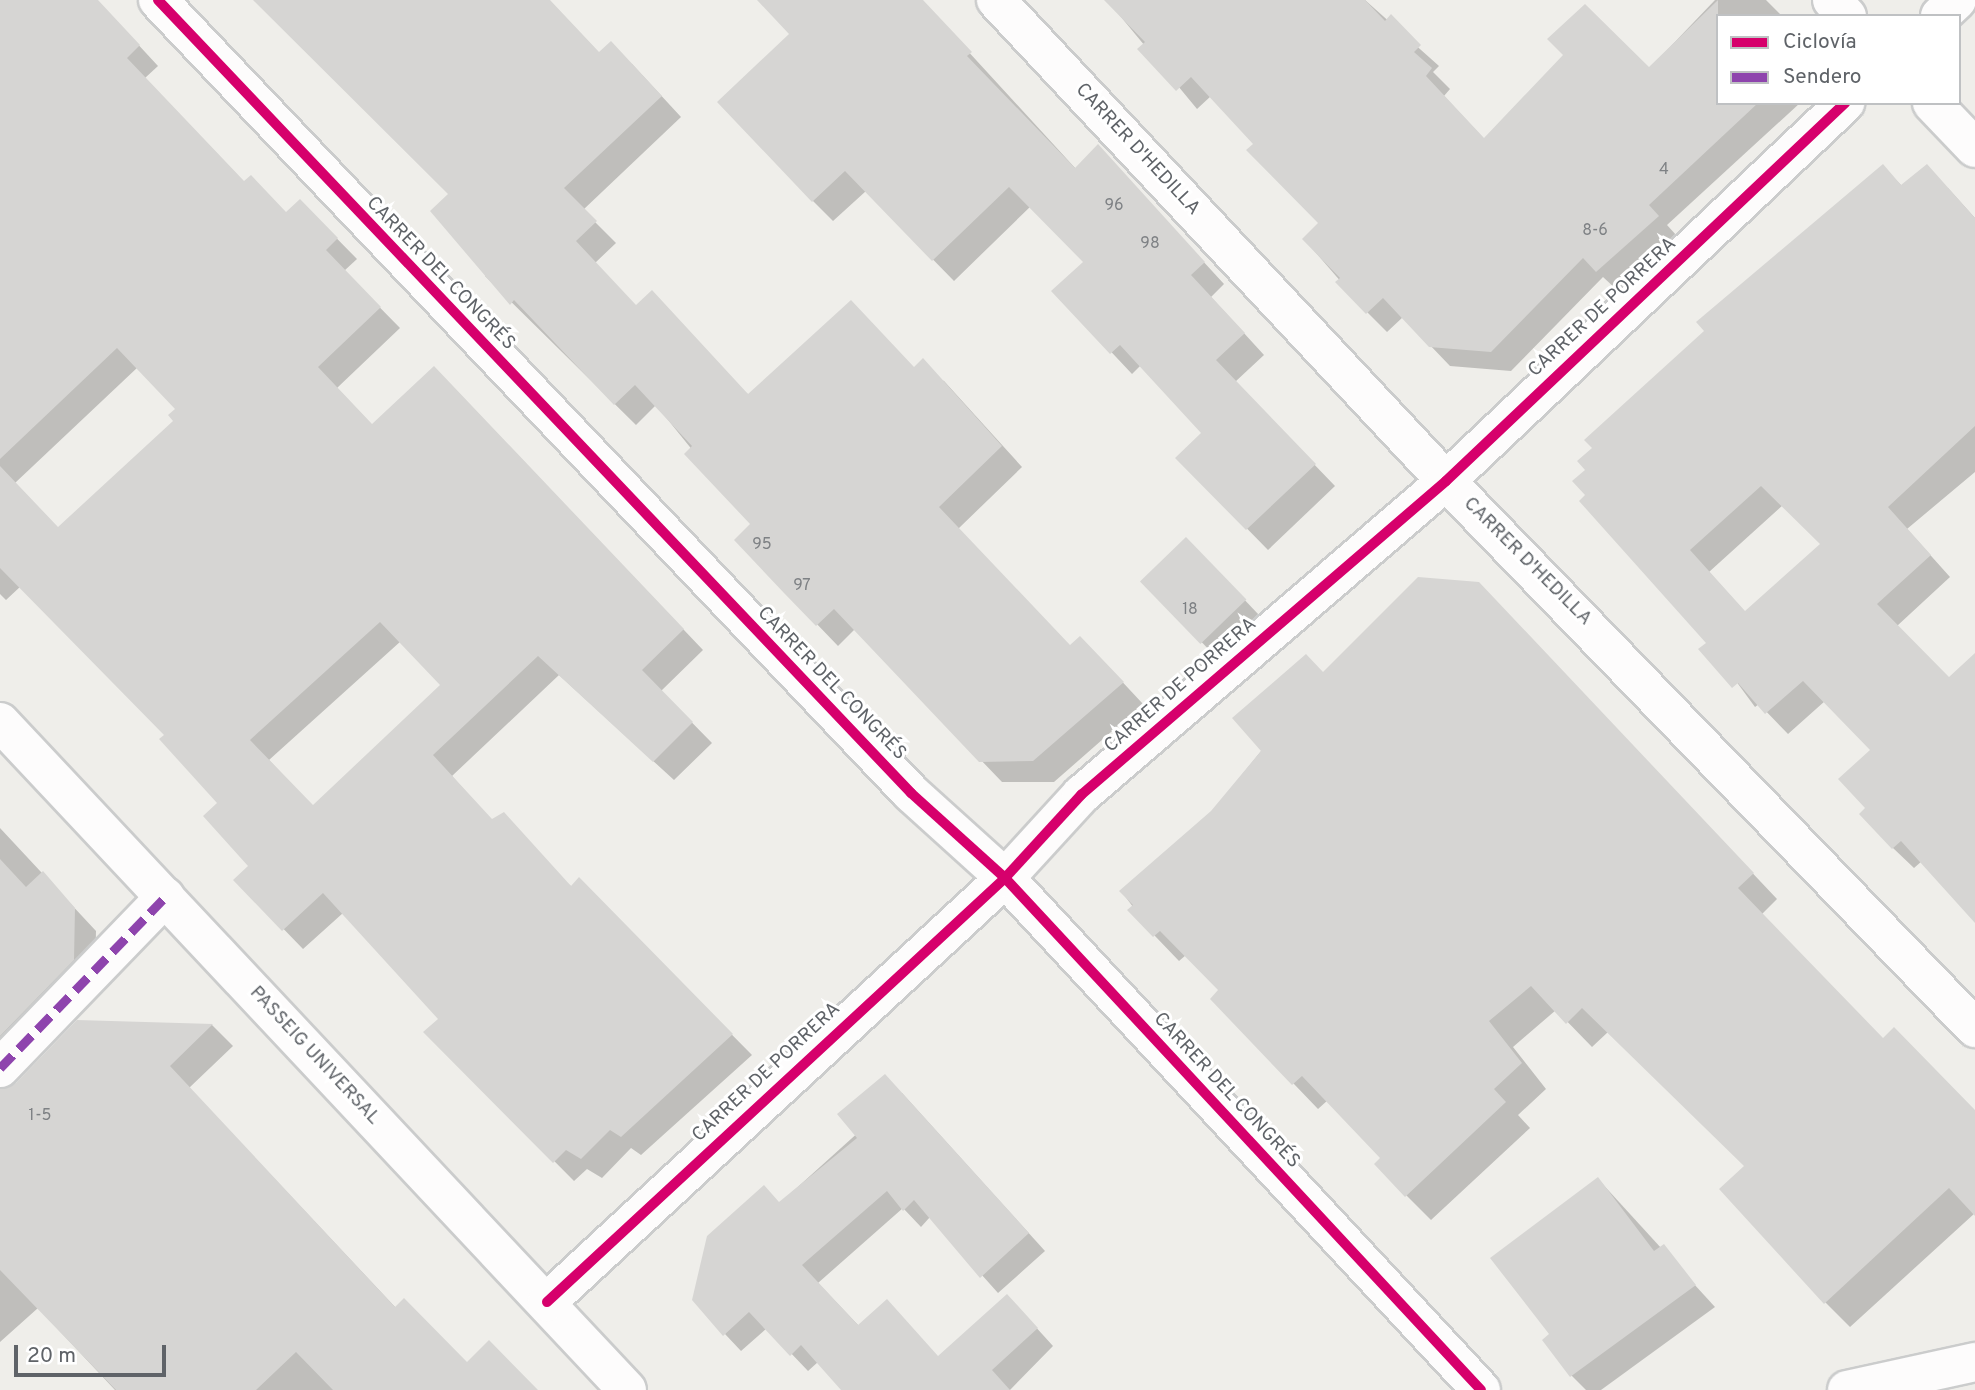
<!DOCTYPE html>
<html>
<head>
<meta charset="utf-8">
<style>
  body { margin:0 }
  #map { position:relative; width:1975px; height:1390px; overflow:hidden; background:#efeeea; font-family:Overpass,sans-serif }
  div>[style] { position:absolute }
  .shadow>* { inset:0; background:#0003 }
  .building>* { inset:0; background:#d6d5d3; transform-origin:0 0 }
  .roads { filter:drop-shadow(2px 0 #cbcccc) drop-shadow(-2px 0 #cbcccc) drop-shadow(0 2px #cbcccc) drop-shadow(0 -2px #cbcccc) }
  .street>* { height:38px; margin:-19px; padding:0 19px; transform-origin:19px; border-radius:19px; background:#fdfcfc }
  .quiet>* { height:9px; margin-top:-4.5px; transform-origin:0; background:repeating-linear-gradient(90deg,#8e44ad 0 18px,transparent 0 27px) }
  .cycleway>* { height:10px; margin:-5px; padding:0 5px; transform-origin:5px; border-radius:5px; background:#d6006c }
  span { translate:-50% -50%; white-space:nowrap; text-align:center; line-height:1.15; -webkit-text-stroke:6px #fff; paint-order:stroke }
  .number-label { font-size:16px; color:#7e8184 }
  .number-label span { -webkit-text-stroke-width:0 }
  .street-label { font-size:19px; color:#5f6368 }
  .legend { position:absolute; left:1716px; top:14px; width:245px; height:91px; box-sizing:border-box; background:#fff; border:2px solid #bfc1c3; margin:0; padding:9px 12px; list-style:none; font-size:21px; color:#5f6368 }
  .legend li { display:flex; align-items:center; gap:14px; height:35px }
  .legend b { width:35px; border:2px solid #bfc1c3 }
  .scale { position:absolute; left:14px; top:1345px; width:152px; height:32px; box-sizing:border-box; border:4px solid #5f6368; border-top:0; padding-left:9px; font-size:21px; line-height:24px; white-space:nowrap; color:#5f6368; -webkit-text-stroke:5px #fff; paint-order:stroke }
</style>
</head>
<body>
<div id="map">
  <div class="shadow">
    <i style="clip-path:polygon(evenodd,23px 0,97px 0,158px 66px,145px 78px,245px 183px,287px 214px,300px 201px,357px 259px,344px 271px,400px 328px,337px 388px,373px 426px,454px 388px,703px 650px,661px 691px,712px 743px,674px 780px,559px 675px,452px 776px,492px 821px,572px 887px,579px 880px,752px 1055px,641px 1155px,631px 1148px,602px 1178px,587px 1169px,574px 1181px,426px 1032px,441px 1020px,343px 913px,303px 949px,236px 880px,251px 866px,219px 803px,166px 735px,21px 586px,6px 600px,0 594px,0 9px,23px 0,138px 367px,178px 409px,176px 421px,59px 529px,15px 483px,138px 367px,23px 0,401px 641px,443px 685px,313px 807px,269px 760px,401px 641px)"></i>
    <i style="clip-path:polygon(261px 0,549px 0,600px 54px,632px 64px,681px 117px,583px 210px,616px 243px,595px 263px,636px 307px,749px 395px,914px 369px,944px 381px,1022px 467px,958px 529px,1070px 647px,1101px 659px,1143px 704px,1054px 782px,1002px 782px,855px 629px,838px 646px,736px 540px,752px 524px,656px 405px,636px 425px,485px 276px,490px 272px,450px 194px)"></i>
    <i style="clip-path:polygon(759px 0,921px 0,1076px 169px,1098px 147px,1224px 284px,1211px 297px,1264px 355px,1235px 382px,1335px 486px,1268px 550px,1178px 458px,1203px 433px,1141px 365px,1132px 374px,1054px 291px,1086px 262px,1031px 206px,954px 281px,866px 191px,833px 221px,813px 201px,791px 34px)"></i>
    <i style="clip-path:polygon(1107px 0,1365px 0,1439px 66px,1433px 72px,1450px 89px,1444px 96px,1485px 140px,1649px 69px,1715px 0,1766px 0,1782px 16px,1718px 16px,1718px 103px,1800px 103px,1667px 225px,1677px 236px,1617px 290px,1603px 277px,1511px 371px,1450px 366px,1403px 317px,1387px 332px,1368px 313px,1304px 239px,1321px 223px,1256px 144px,1211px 96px,1197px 109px)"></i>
    <i style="clip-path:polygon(evenodd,1883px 167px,1902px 186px,1948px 188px,1975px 218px,1975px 472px,1907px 529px,1950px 577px,1897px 626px,1949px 679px,1975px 655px,1975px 920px,1922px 861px,1914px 868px,1893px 848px,1867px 808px,1872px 750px,1825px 701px,1788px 734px,1759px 704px,1755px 707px,1708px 643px,1581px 501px,1883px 167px,1783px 505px,1823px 544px,1746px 613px,1709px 572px,1783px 505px)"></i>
    <i style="clip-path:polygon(1201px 554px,1259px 615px,1215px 656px,1143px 581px)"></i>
    <i style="clip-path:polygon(1503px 609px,1777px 899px,1762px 914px,1883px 1040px,1975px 1116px,1975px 1213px,1850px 1327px,1825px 1302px,1746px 1166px,1608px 1032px,1592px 1047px,1556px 1010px,1513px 1047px,1546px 1089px,1518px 1115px,1530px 1128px,1431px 1220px,1376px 1165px,1383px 1158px,1328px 1100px,1318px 1109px,1294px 1084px,1212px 999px,1221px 990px,1186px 955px,1179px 961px,1155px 936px,1121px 891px,1212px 812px,1324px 673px)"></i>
    <i style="clip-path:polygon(0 828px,96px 931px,95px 981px,4px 1075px,1px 1090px,16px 1085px,77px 1022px,212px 1025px,233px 1046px,189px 1088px,396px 1308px,467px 1364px,536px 1390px,115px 1390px,38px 1308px,0 1342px)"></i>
    <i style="clip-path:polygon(902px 1093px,1045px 1251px,998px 1293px,930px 1217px,921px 1227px,903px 1208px,818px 1283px,859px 1326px,939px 1358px,1023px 1313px,1053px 1346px,1010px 1390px,843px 1390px,818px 1362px,808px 1371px,767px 1328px,741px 1351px,725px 1334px,780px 1203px)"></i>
    <i style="clip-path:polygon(1598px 1179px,1715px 1307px,1601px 1390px,1586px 1390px,1571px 1375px)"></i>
  </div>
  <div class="building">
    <i style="clip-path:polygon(evenodd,0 0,98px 0,140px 45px,127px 58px,244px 181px,251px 175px,286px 212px,300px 199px,338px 238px,326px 250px,381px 307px,318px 367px,372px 424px,434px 366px,684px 629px,642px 670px,693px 722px,653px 762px,538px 656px,433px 755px,492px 819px,504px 812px,571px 886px,579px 877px,733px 1034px,621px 1137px,610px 1130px,581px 1159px,566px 1150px,553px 1163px,423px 1032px,438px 1019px,323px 893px,282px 931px,233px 880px,248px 866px,203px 816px,217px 803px,159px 739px,164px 735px,0 568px,0 466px,58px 527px,173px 421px,168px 415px,175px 409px,117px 348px,0 459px,0 0,380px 622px,440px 685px,313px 805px,250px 740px,380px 622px)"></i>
    <i style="clip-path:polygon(253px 0,550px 0,599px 52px,611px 41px,662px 96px,564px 188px,597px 221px,576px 241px,636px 305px,652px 290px,748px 394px,851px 300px,914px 367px,923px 358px,1002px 446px,939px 507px,1070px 645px,1080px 636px,1124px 682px,1033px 761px,979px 762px,834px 609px,816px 626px,784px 593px,734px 540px,750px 524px,684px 454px,692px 446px,635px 385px,614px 405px,514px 300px,510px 305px,430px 211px,448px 194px)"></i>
    <i style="clip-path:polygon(757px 0,923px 0,972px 52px,967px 56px,1075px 168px,1098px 144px,1205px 262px,1191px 275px,1245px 333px,1216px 360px,1316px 464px,1246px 530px,1175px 458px,1201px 433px,1120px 345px,1110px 354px,1051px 291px,1083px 262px,1009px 187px,932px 261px,845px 171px,812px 202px,717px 102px,789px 34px)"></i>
    <i style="clip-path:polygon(1104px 0,1365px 0,1385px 21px,1391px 14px,1421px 45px,1414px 52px,1432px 68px,1426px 76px,1484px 138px,1563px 55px,1547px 39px,1585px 4px,1649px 67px,1718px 0,1718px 103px,1758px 103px,1649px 205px,1659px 216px,1596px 272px,1583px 258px,1491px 352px,1429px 347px,1383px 298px,1366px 314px,1335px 282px,1340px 278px,1302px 239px,1318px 223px,1246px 150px,1253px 144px,1191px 77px,1176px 91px,1137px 49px,1145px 42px)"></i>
    <i style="clip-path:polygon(evenodd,1883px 164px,1901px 185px,1927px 164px,1975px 218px,1975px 426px,1888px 507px,1931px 555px,1877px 604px,1949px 677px,1975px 653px,1975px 923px,1901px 841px,1892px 849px,1859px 814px,1865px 808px,1838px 779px,1870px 750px,1803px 681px,1765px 714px,1738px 683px,1732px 688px,1698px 649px,1706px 643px,1579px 501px,1585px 495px,1572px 481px,1585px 470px,1577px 461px,1592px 448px,1584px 440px,1704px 331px,1696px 322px,1883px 164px,1761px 486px,1820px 544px,1745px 611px,1690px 550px,1761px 486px)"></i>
    <i style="left:1186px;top:537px;width:87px;height:64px;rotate:46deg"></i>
    <i style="clip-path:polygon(1418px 577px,1479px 582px,1754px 873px,1738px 888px,1883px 1038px,1894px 1027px,1975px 1110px,1975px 1216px,1949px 1188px,1824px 1304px,1719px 1189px,1744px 1166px,1582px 1008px,1566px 1024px,1531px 986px,1489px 1021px,1522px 1063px,1494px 1089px,1506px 1102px,1405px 1197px,1374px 1164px,1380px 1158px,1302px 1076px,1292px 1085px,1210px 999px,1218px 990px,1160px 931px,1153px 937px,1127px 910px,1133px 905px,1119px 891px,1211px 811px,1261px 751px,1232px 718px,1306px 654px,1323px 672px)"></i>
    <i style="clip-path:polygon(0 859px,26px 887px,43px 871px,75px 908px,74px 960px,0 1036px)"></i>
    <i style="clip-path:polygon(77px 1020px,213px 1024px,170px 1066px,395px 1307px,404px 1298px,467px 1362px,489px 1340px,538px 1390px,333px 1390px,296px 1352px,256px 1390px,116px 1390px,0 1270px,0 1089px,16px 1083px)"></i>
    <i style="clip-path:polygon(885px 1074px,1029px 1233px,980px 1278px,914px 1200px,903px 1211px,887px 1191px,802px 1265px,858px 1325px,887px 1299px,938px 1356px,1007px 1294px,1038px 1328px,992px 1370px,1010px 1390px,841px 1390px,801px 1345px,790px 1356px,749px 1312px,723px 1336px,692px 1300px,707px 1236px,764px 1185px,779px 1202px,857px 1138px,837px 1114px)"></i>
    <i style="clip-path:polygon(1598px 1177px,1654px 1251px,1664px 1244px,1696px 1285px,1570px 1377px,1542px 1340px,1549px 1334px,1490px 1258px)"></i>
  </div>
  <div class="roads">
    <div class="street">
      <i style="left:158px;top:0;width:1094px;rotate:46.48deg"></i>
      <i style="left:911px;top:793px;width:127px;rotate:42.1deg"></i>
      <i style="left:1005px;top:878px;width:699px;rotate:47.09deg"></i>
      <i style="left:996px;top:0;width:659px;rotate:46.91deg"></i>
      <i style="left:1446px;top:481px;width:761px;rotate:45.96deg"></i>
      <i style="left:1832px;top:0;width:22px;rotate:47deg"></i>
      <i style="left:1940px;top:16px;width:23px;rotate:-43deg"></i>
      <i style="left:1932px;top:103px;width:62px;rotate:46.3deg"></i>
      <i style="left:0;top:722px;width:916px;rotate:46.81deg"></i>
      <i style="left:0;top:1068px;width:238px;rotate:-46deg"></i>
      <i style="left:547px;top:1302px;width:624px;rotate:-42.79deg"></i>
      <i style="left:1005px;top:878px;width:113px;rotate:-47.5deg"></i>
      <i style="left:1081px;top:795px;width:481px;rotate:-40.7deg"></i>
      <i style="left:1446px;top:481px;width:550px;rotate:-43.45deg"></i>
      <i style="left:1847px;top:1390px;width:131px;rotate:-12.3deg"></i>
    </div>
  </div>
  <div class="quiet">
    <i style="left:0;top:1068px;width:238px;rotate:-46deg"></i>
  </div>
  <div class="cycleway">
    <i style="left:158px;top:0;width:1094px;rotate:46.48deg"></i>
    <i style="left:911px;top:793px;width:127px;rotate:42.1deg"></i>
    <i style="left:1005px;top:878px;width:699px;rotate:47.09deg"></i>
    <i style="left:547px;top:1302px;width:624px;rotate:-42.79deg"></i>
    <i style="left:1005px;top:878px;width:113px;rotate:-47.5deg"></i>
    <i style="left:1081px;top:795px;width:481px;rotate:-40.7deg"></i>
    <i style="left:1446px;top:481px;width:550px;rotate:-43.45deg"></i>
  </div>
  <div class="number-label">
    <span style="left:1664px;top:170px">4</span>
    <span style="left:1114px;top:206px">96</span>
    <span style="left:1595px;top:231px">8-6</span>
    <span style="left:1150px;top:244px">98</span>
    <span style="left:762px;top:545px">95</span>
    <span style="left:802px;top:586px">97</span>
    <span style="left:1190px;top:610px">18</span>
    <span style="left:40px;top:1116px">1-5</span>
  </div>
  <div class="street-label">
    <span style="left:1137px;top:150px;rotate:47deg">CARRER D'HEDILLA</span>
    <span style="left:440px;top:274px;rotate:46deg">CARRER DEL CONGRÉS</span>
    <span style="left:1603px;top:308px;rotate:-43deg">CARRER DE PORRERA</span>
    <span style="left:1527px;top:562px;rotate:45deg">CARRER D'HEDILLA</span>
    <span style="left:831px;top:684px;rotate:46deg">CARRER DEL CONGRÉS</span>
    <span style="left:1181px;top:686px;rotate:-41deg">CARRER DE PORRERA</span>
    <span style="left:314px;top:1056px;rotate:47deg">PASSEIG UNIVERSAL</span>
    <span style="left:767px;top:1073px;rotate:-43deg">CARRER DE PORRERA</span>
    <span style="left:1226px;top:1091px;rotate:47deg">CARRER DEL CONGRÉS</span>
  </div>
  <ul class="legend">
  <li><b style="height:9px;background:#d6006c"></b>Ciclovía</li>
  <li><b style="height:9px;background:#8e44ad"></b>Sendero</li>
  </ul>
  <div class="scale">20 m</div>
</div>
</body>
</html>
